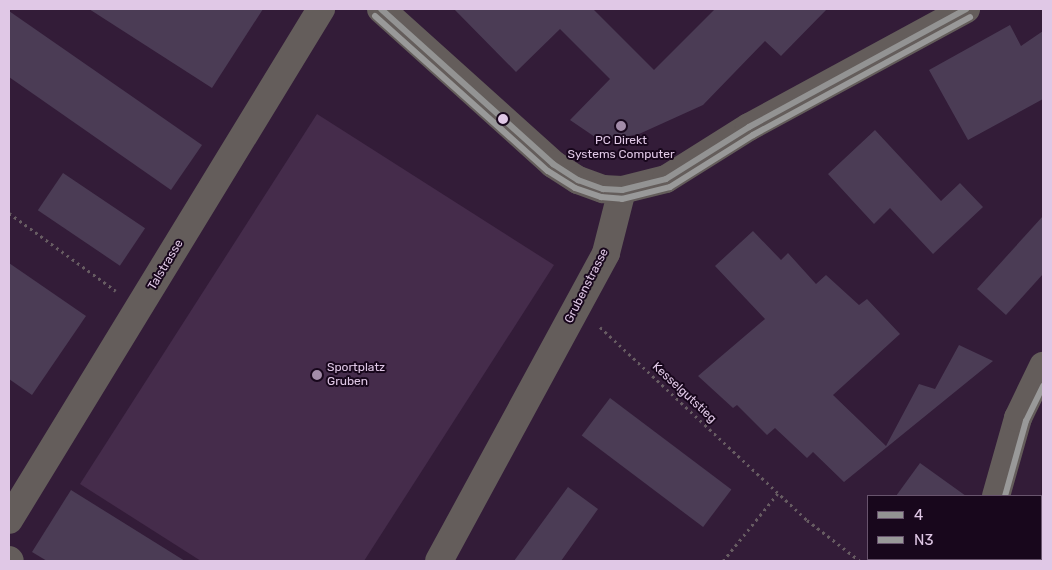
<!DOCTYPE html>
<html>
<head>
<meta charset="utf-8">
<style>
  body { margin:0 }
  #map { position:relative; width:1052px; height:570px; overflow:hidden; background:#331c38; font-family:Rubik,sans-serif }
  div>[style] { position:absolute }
  .green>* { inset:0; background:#452c4b }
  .building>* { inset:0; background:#4b3c55; transform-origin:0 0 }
  .path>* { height:3px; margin-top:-1.5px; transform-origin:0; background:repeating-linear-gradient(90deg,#675c62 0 2.5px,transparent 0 6.5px) }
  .minor>* { height:28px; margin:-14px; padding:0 14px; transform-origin:14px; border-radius:14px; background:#645d5b }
  .tertiary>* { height:28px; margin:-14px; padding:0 14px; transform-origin:14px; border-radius:14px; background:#645d5b }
  .bus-1>* { height:6px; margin:-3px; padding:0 3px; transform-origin:3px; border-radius:3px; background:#939393 }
  .bus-2>* { height:6px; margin:-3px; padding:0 3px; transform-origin:3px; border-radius:3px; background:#999 }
  .dots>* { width:14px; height:14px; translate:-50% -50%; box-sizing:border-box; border:2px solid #18071c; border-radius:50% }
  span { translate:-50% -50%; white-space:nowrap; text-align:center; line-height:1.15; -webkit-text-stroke:4px #18071c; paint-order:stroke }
  .poi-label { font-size:12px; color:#e0c8e6 }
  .left { translate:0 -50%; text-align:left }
  .street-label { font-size:12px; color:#e0c8e6 }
  .frame { position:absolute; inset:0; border:10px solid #e0c8e6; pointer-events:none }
  .legend { position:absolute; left:867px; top:495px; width:175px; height:65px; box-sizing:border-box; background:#18071c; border:1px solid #68546d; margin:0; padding:6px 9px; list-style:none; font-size:15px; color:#e0c8e6 }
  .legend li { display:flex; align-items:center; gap:10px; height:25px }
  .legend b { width:25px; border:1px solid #68546d }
</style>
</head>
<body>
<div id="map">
  <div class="green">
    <i style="clip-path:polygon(317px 114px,554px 265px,364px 561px,201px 561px,80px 484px)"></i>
  </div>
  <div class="building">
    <i style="clip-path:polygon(89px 9px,263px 9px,212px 88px)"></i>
    <i style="clip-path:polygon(454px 9px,593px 9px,654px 70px,715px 9px,827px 9px,781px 56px,765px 41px,703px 105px,639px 134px,619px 138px,595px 137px,570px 120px,610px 79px,560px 29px,516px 72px)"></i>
    <i style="clip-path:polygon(9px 11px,202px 145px,171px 190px,9px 77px)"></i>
    <i style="clip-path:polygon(1010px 25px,1021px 46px,1043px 31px,1043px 99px,968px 140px,929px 70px)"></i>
    <i style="clip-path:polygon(875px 130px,941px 201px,960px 183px,983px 207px,933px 254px,890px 208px,874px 224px,828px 174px)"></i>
    <i style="left:63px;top:173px;width:99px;height:45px;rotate:34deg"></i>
    <i style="clip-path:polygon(1043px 216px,1043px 274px,1006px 315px,977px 289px)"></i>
    <i style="clip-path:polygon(753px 231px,781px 260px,788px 253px,816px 284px,826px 275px,859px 305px,867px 299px,900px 334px,833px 395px,886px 446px,919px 384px,935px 389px,959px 345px,993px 361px,844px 482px,813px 452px,807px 458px,775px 428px,767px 435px,737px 405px,733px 408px,698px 376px,765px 319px,715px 266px)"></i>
    <i style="clip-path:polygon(9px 263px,86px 316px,32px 395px,9px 379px)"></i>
    <i style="left:610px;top:398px;width:152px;height:47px;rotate:37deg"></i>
    <i style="clip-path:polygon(920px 463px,966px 496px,896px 496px)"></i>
    <i style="clip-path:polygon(568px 487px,598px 509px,561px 561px,514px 561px)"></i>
    <i style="clip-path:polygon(71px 490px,185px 561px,47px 561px,32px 552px)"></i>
  </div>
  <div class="path">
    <i style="left:9px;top:213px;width:132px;rotate:36.1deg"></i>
    <i style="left:600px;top:327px;width:283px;rotate:43deg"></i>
    <i style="left:807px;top:520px;width:67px;rotate:37.7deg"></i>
    <i style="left:723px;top:561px;width:87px;rotate:-51deg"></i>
  </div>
  <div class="minor">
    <i style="left:9px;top:520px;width:599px;rotate:-58.59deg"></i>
    <i style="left:9px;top:560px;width:1px;rotate:45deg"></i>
    <i style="left:439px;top:561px;width:350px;rotate:-61.5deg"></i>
    <i style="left:606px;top:253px;width:65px;rotate:-75.7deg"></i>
  </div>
  <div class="tertiary">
    <i style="left:381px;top:9px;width:232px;rotate:42deg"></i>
    <i style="left:553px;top:164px;width:30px;rotate:33deg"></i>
    <i style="left:578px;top:180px;width:27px;rotate:20deg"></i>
    <i style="left:603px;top:189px;width:19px;rotate:3deg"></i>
    <i style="left:622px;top:190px;width:45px;rotate:-14deg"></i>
    <i style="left:666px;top:179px;width:98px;rotate:-32.1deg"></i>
    <i style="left:749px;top:127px;width:247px;rotate:-28.5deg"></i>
    <i style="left:996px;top:496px;width:81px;rotate:-74.2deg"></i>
    <i style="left:1018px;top:418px;width:58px;rotate:-64.3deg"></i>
    <i style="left:988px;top:561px;width:2px;rotate:-90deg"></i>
  </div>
  <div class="bus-1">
    <i style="left:381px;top:9px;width:232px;rotate:42deg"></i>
    <i style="left:553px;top:164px;width:30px;rotate:33deg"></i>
    <i style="left:578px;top:180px;width:27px;rotate:20deg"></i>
    <i style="left:603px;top:189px;width:19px;rotate:3deg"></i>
    <i style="left:622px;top:190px;width:45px;rotate:-14deg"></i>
    <i style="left:666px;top:179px;width:98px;rotate:-32.1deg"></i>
    <i style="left:749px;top:127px;width:247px;rotate:-28.5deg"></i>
  </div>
  <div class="bus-2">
    <i style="left:375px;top:16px;width:232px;rotate:41.9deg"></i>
    <i style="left:548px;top:171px;width:32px;rotate:32deg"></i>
    <i style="left:575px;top:188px;width:28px;rotate:19deg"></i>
    <i style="left:601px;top:197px;width:21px;rotate:5deg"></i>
    <i style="left:622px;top:199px;width:49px;rotate:-14deg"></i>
    <i style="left:670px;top:187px;width:98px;rotate:-32.1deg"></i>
    <i style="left:753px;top:135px;width:247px;rotate:-28.5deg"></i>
    <i style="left:1005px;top:496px;width:78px;rotate:-74.4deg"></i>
    <i style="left:1026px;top:421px;width:39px;rotate:-64deg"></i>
  </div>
  <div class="dots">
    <i style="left:503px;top:119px;background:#e0c8e6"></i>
    <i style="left:621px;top:126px;background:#a38ca9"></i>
    <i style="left:317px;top:375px;background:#a38ca9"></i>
  </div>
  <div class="poi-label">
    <span style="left:621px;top:148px">PC Direkt<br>Systems Computer</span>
    <span class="left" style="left:327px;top:375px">Sportplatz<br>Gruben</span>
  </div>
  <div class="street-label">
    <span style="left:166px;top:265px;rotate:-59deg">Talstrasse</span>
    <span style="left:587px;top:286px;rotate:-63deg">Grubenstrasse</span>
    <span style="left:684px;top:393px;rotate:43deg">Kesselgutstieg</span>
  </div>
  <div class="frame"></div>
  <ul class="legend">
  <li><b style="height:6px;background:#939393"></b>4</li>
  <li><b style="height:6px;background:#999"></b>N3</li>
  </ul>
</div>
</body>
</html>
